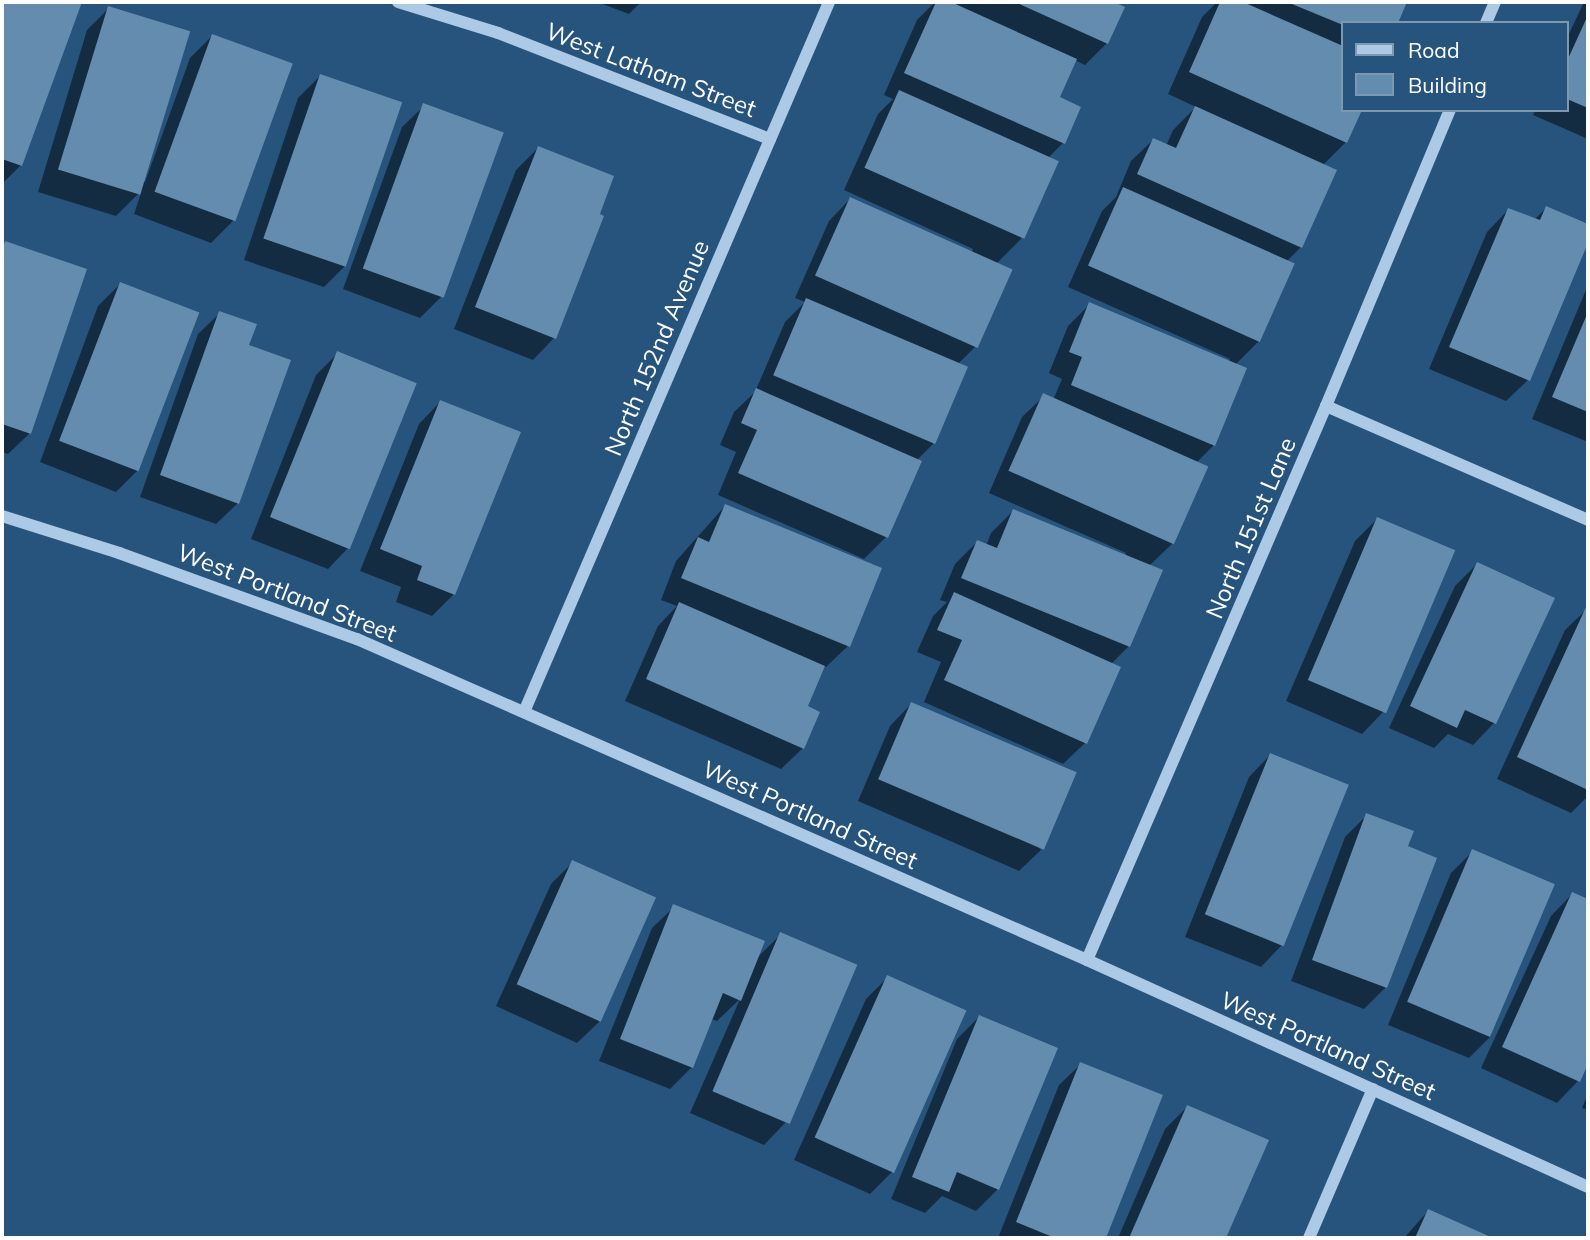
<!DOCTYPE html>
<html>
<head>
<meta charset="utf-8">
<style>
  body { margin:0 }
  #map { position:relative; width:1590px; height:1240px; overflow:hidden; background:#27547d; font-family:Mulish,sans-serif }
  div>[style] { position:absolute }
  .shadow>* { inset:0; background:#0007 }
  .building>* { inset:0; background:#638caf; transform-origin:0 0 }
  .minor>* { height:12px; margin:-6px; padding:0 6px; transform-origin:6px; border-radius:6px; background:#accae5 }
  span { translate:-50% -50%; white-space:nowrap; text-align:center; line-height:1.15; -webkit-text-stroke:5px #27547d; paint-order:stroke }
  .street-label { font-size:24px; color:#fff }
  .frame { position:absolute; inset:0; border:4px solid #fff; pointer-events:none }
  .legend { position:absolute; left:1341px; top:21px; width:228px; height:91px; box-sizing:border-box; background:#27547d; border:2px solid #7d98b1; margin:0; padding:9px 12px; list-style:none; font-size:21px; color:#fff }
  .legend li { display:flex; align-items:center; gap:14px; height:35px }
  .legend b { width:35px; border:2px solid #7d98b1 }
</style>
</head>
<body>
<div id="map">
  <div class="shadow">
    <i style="clip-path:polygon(2px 2px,80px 3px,21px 165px,2px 184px)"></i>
    <i style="clip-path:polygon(597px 2px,641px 2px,629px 14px)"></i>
    <i style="clip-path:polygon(935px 2px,1110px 2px,1123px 8px,1107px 43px,1085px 65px,1075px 60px,1058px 98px,1079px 108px,1063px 143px,1047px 159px,1021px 239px,997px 263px,977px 345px,957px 365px,933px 444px,916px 461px,886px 537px,864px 559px,718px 495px,736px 452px,720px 445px,734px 412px,755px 392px,785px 322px,805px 302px,795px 298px,829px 221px,850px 199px,972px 252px,973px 249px,844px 190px,878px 114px,893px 99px,884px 95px,917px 20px)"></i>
    <i style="clip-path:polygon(1212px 2px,1405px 2px,1396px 23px,1343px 23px,1346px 142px,1323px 165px,1301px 247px,1286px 262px,1259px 341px,1235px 365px,1214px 445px,1196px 463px,1173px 543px,1149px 566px,1129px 646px,1111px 664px,1085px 743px,1063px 764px,924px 702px,941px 662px,917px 652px,933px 616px,947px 602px,940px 600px,955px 564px,977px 542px,986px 546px,991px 533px,1013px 511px,1125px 556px,1126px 553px,989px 493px,1022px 417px,1044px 396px,1053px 400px,1062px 379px,1049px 373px,1068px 326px,1090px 304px,1228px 362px,1230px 359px,1068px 287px,1102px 211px,1116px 197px,1131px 161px,1153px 140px,1166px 146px,1173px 130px,1196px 107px,1168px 94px,1202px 17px,1216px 3px)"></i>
    <i style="clip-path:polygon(1584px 2px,1588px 2px,1588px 139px,1533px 115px,1535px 110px,1567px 110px,1567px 38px)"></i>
    <i style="clip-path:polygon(109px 8px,142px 181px,145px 182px,190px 58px,212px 36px,233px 221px,211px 243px,134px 214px,142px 190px,116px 216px,38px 192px,87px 30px)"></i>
    <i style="clip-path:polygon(320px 76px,346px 265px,324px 287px,244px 260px,298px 98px)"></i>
    <i style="clip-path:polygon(424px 106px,502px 134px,442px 296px,420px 318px,343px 289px,402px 127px)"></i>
    <i style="clip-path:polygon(538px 148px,554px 338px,533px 360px,454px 329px,516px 170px)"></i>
    <i style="clip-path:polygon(1546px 208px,1588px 225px,1588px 238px,1528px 380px,1506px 401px,1429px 369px,1487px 232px,1508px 210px,1534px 220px)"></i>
    <i style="clip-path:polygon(6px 243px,30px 433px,8px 454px,2px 452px,2px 248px)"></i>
    <i style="clip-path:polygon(120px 284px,138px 470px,116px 492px,40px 462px,98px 306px)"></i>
    <i style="clip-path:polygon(1588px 285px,1588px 442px,1532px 419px)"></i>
    <i style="clip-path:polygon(220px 313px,247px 346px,238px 503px,216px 524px,140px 497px,198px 334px)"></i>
    <i style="clip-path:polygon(338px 353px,415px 384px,349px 547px,328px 569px,251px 539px,316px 375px)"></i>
    <i style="clip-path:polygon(440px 402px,454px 594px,432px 616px,396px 602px,401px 587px,360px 571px,419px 424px)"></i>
    <i style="clip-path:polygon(725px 506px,848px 646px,826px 667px,823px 666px,805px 707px,803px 748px,781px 769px,625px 701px,658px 626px,677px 606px,661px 600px,676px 561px)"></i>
    <i style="clip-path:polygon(1377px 519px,1453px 551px,1383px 712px,1362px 734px,1286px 701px,1355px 541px)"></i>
    <i style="clip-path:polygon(1477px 564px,1494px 723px,1473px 745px,1448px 734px,1434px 748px,1389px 728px,1455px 586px)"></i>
    <i style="clip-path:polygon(1587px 609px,1588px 796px,1571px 813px,1497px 779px,1565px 630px)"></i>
    <i style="clip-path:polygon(911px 704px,1041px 850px,1019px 871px,858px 801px,890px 726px)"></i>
    <i style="clip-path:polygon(1270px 755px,1282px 945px,1261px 967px,1185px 937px,1249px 777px)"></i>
    <i style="clip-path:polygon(1367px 815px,1386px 987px,1364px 1009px,1291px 981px,1345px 837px)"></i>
    <i style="clip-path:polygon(1473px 851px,1491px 1036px,1469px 1058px,1388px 1025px,1451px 873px)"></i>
    <i style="clip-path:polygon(573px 862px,599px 1022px,577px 1043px,496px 1006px,551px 884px)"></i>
    <i style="clip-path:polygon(1572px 894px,1588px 901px,1588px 1060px,1578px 1081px,1557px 1103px,1481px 1068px,1551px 916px)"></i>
    <i style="clip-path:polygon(674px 907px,756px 959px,781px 934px,785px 1123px,764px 1145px,690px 1113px,740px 999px,717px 1021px,711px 1019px,692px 1067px,670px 1089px,599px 1061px,652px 928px)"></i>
    <i style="clip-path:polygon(888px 977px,892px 1172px,870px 1194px,794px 1160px,866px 999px)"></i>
    <i style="clip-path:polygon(979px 1017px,998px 1189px,976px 1211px,942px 1196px,925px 1213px,891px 1199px,957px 1039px)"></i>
    <i style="clip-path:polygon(1081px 1064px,1160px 1096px,1104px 1238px,998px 1238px,1059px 1085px)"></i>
    <i style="clip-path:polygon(1588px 1093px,1588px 1110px,1582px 1108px)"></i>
    <i style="clip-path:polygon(1187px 1107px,1267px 1141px,1225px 1238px,1118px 1238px,1165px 1129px)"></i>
    <i style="clip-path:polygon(1428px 1211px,1489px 1238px,1404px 1238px)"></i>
  </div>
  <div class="building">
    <i style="clip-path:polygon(2px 2px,82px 2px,22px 166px,2px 159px)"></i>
    <i style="clip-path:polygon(936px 2px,951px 2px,1077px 59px,1060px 97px,1081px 107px,1065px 144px,904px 73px)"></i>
    <i style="clip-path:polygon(1015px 2px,1114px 2px,1125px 7px,1108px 44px)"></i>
    <i style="clip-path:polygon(1220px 2px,1243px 2px,1343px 46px,1343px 110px,1362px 110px,1347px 143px,1189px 72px)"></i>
    <i style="clip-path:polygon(1287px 2px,1407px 2px,1398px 23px,1343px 25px)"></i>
    <i style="left:108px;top:6px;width:86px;height:171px;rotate:17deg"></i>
    <i style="clip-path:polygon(1588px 15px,1588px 108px,1567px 99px,1567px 61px)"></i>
    <i style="left:212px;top:34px;width:86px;height:168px;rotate:20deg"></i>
    <i style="left:320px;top:74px;width:87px;height:174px;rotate:19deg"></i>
    <i style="left:899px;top:90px;width:175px;height:85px;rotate:24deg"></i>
    <i style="left:423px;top:103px;width:86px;height:176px;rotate:20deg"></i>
    <i style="clip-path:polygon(1195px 106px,1337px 170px,1302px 248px,1137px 174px,1153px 138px,1176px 148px)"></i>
    <i style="clip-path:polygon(538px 146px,614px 176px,600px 214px,604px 216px,556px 339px,475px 307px)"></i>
    <i style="left:1123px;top:187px;width:188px;height:86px;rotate:24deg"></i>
    <i style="left:850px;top:197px;width:178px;height:86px;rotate:24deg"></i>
    <i style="clip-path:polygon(1546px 206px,1588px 224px,1588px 243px,1530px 381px,1449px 347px,1508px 208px,1540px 220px)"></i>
    <i style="clip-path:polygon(5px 241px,87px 269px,31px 434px,2px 424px,2px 252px)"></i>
    <i style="left:120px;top:282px;width:85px;height:170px;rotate:21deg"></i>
    <i style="left:806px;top:298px;width:176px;height:84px;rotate:23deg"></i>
    <i style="clip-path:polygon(1089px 302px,1247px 368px,1215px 446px,1071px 385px,1082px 357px,1069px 352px)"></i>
    <i style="clip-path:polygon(219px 311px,257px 324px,249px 345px,291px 360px,239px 504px,160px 475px)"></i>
    <i style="clip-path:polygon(1588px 312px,1588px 412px,1552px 397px)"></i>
    <i style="left:337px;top:351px;width:86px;height:179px;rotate:22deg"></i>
    <i style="clip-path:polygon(756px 388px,922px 461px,888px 538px,738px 473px,757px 430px,741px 423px)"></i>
    <i style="left:1043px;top:393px;width:181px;height:85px;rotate:24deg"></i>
    <i style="clip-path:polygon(440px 400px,521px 432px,455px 595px,417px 580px,422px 566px,380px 549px)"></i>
    <i style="clip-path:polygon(725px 504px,882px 568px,850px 647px,681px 578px,698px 537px,709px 542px)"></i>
    <i style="clip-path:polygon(1013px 509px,1163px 570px,1130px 647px,961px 578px,977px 540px,997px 548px)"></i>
    <i style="left:1377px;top:517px;width:85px;height:177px;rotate:23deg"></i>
    <i style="clip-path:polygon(1477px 562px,1555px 598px,1496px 724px,1465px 710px,1457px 728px,1410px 706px)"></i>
    <i style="clip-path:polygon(954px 592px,1121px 667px,1087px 744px,944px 680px,962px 640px,937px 630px)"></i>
    <i style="clip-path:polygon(679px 602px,825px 666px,808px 706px,820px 712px,804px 749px,646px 679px)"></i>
    <i style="clip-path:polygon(1586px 607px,1588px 607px,1588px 790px,1517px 757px)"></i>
    <i style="left:911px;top:702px;width:180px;height:84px;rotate:23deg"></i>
    <i style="left:1270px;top:753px;width:85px;height:174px;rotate:22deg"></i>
    <i style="clip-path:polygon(1366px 813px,1414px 831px,1408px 846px,1437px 858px,1387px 988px,1312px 960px)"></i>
    <i style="left:1472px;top:849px;width:90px;height:166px;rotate:23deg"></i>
    <i style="left:572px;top:860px;width:92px;height:136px;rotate:24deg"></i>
    <i style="clip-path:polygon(1572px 892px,1588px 899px,1588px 1064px,1580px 1082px,1502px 1047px)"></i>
    <i style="clip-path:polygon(673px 904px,765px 941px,741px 1001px,723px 993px,693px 1068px,620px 1039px)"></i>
    <i style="left:780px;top:932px;width:84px;height:173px;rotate:23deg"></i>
    <i style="left:887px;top:975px;width:87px;height:178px;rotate:24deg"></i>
    <i style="clip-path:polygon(979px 1015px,1058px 1048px,999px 1190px,957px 1172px,949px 1192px,912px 1177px)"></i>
    <i style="clip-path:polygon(1080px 1062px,1163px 1095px,1106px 1238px,1055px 1238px,1016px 1222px)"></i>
    <i style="clip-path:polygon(1187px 1105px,1269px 1140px,1226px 1238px,1129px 1238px)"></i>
    <i style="clip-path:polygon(1428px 1209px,1493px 1238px,1415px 1238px)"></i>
  </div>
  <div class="minor">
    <i style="left:398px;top:2px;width:105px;rotate:17.2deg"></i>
    <i style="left:498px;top:33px;width:292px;rotate:21.3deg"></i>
    <i style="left:1486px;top:23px;width:23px;rotate:-67deg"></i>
    <i style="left:1326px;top:406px;width:286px;rotate:23.5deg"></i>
    <i style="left:2px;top:516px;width:123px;rotate:17.5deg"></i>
    <i style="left:119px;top:553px;width:253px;rotate:19.9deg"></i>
    <i style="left:357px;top:639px;width:797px;rotate:23.74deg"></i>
    <i style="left:1087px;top:960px;width:550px;rotate:24.37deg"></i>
    <i style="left:524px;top:712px;width:773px;rotate:-66.75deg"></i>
    <i style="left:1087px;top:960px;width:603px;rotate:-66.66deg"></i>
    <i style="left:1326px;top:406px;width:321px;rotate:-67.3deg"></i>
    <i style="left:1309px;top:1238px;width:162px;rotate:-66.8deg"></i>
  </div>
  <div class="street-label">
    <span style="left:651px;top:70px;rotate:21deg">West Latham Street</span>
    <span style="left:657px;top:348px;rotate:-67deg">North 152nd Avenue</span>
    <span style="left:1251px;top:528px;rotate:-67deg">North 151st Lane</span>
    <span style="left:287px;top:593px;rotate:21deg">West Portland Street</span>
    <span style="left:810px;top:815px;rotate:24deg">West Portland Street</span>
    <span style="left:1328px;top:1046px;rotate:24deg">West Portland Street</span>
  </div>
  <div class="frame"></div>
  <ul class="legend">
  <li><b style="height:9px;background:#accae5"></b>Road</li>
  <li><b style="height:19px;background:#638caf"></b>Building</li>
  </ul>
</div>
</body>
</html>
